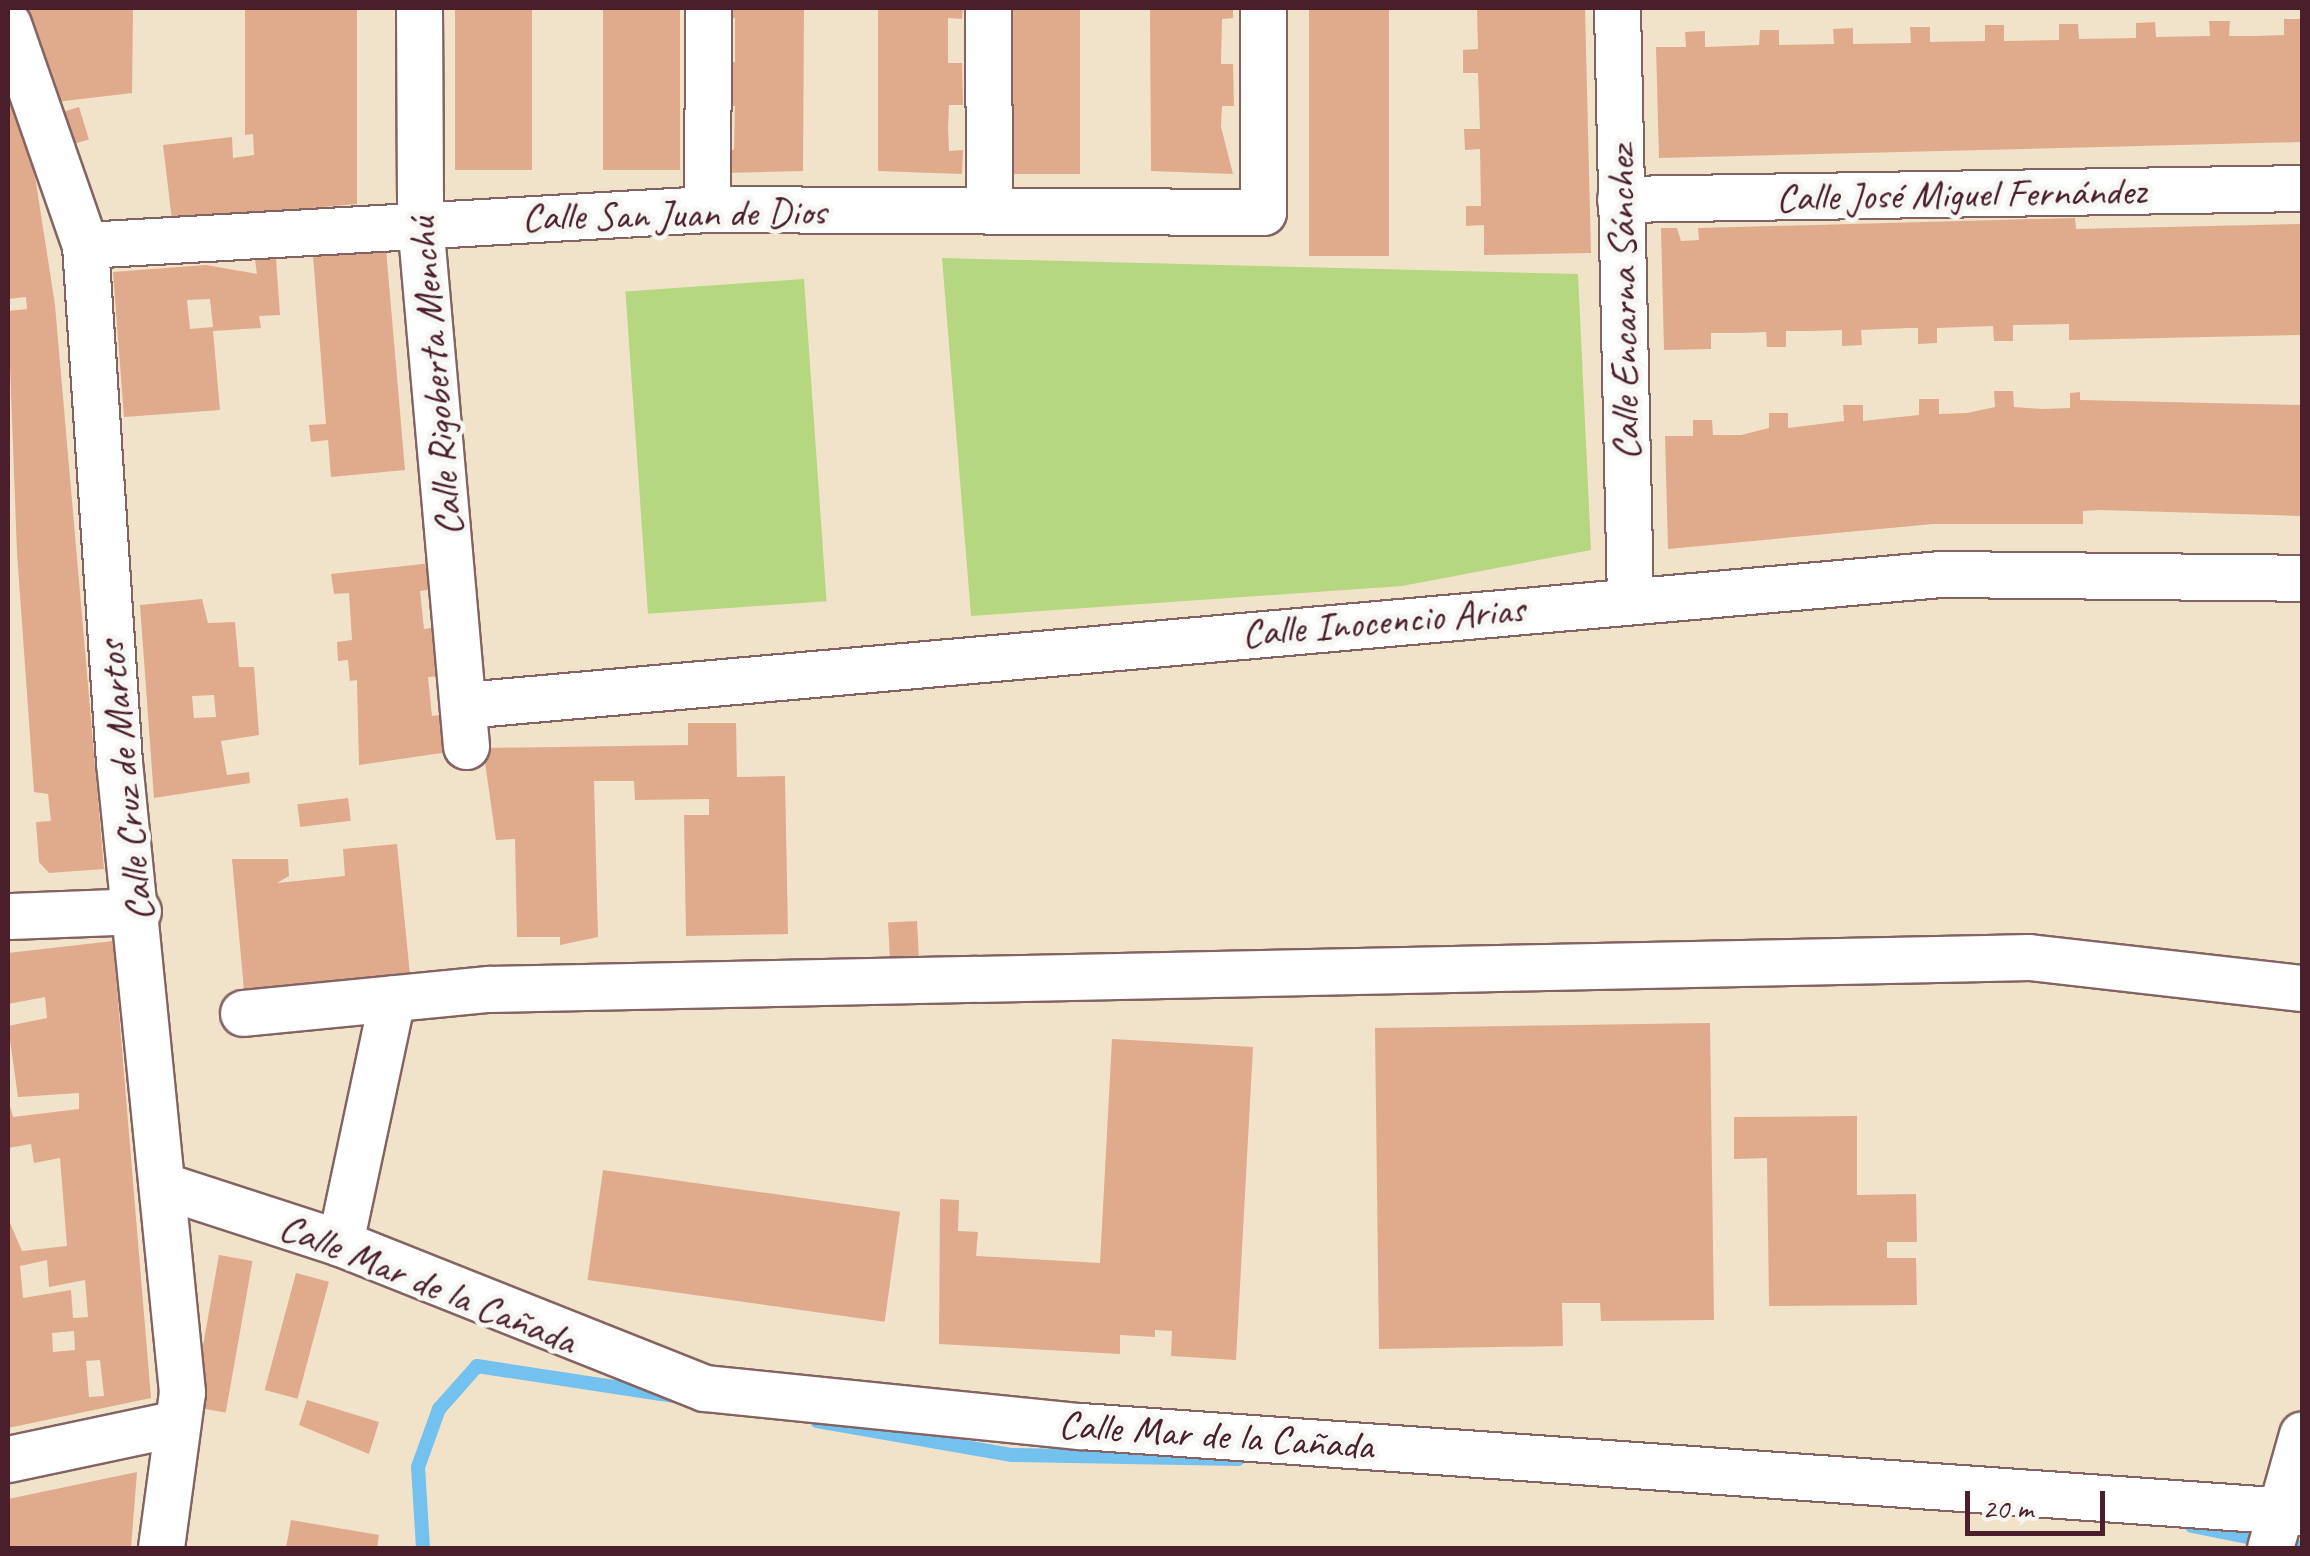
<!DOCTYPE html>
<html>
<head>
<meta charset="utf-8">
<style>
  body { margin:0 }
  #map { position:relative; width:2310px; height:1556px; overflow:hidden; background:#f1e3c9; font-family:Caveat,sans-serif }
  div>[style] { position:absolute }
  .green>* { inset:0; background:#b5d77f; transform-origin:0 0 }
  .stream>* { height:14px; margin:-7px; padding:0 7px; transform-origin:7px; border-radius:7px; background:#73c1ee }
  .building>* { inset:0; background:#e0aa8d; transform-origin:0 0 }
  .roads { filter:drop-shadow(2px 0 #846462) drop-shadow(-2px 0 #846462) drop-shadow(0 2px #846462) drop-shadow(0 -2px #846462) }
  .minor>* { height:45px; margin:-22.5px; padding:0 22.5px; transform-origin:22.5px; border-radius:22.5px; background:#fff }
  span { translate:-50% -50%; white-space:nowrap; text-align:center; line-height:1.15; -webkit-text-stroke:10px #f6f6f2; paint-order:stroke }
  .street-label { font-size:40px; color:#4a1f2b }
  .frame { position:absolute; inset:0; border:10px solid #4a1f2b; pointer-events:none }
  .scale { position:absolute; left:1965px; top:1491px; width:140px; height:45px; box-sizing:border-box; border:5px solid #4a1f2b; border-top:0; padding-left:12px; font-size:30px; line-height:35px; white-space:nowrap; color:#4a1f2b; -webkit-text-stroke:8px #f6f6f2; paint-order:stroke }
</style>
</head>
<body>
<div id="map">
  <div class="green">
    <i style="clip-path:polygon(942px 258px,1578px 274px,1591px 550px,1402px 586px,971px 616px)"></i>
    <i style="left:804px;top:279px;width:323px;height:179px;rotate:86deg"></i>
  </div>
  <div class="stream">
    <i style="left:817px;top:1421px;width:198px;rotate:9.9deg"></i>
    <i style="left:1012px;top:1455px;width:226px;rotate:1deg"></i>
    <i style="left:2192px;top:1526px;width:112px;rotate:11.3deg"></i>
    <i style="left:423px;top:1548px;width:81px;rotate:-93.5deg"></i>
    <i style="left:418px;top:1467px;width:62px;rotate:-70.1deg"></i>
    <i style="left:439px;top:1409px;width:57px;rotate:-48.5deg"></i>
    <i style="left:477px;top:1366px;width:198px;rotate:8.7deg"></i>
  </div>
  <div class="building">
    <i style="clip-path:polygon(22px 8px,133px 8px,132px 93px,56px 102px)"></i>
    <i style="clip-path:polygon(245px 8px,357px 8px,357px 204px,172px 220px,163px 145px,232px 137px,233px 158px,254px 155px,253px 134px,245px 135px)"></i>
    <i style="left:455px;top:8px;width:77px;height:162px"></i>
    <i style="left:603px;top:8px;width:77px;height:162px"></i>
    <i style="clip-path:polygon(721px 8px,804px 8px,803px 171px,722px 173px,722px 149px,734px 150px,735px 106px,721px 106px,721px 63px,735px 62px,735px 18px,721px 18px)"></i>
    <i style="clip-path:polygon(878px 8px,963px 8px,962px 19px,948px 18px,948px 63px,962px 63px,963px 105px,949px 105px,948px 128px,949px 151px,963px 150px,962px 174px,878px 171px)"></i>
    <i style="left:997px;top:8px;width:83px;height:166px"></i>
    <i style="clip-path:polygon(1150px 8px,1233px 8px,1233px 18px,1222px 19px,1221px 64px,1233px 64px,1234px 106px,1222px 106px,1221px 127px,1233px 174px,1151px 171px)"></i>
    <i style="left:1309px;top:8px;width:80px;height:248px"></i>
    <i style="clip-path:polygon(1477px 8px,1585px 8px,1591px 253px,1484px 255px,1484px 225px,1466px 226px,1466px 206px,1481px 206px,1480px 149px,1465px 150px,1464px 129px,1480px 129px,1478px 73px,1463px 73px,1463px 50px,1478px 49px)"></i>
    <i style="clip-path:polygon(2284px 19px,2302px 19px,2302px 142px,1659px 158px,1656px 47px,1686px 47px,1685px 32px,1705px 31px,1705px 47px,1759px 45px,1760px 30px,1779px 30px,1779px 45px,1834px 44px,1833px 29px,1853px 28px,1853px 44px,1911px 43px,1910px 27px,1930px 27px,1930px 42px,1985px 41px,1985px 25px,2004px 25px,2004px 41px,2059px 40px,2059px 24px,2078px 24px,2079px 39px,2136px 38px,2136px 23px,2155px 22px,2156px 37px,2210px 36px,2209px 21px,2230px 21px,2229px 36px,2257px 36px,2284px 35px)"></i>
    <i style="clip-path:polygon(8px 89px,30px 144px,55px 305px,104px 869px,49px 873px,39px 862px,36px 822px,51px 821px,48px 794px,34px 792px,17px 553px,8px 311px,27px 309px,26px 297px,8px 299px)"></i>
    <i style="left:79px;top:107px;width:34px;height:20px;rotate:73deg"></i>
    <i style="clip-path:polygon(2075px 218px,2076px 229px,2302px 224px,2302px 335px,2069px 340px,2069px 324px,2013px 325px,2013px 341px,1994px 341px,1993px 326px,1937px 328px,1937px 343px,1918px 344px,1918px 328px,1908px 328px,1861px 330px,1862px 345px,1842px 346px,1842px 330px,1813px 331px,1786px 331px,1786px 347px,1767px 347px,1766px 332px,1739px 333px,1711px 333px,1711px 349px,1664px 350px,1661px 228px,1677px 228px,1681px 241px,1699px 240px,1698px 228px)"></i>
    <i style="clip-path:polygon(386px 249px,405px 470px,331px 477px,328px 440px,311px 442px,309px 425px,326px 424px,313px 255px)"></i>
    <i style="clip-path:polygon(evenodd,276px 258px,280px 315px,259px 316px,261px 328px,213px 331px,220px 410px,124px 417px,113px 272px,206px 265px,257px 274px,255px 260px,276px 258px,210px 299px,213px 327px,190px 329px,187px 300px,210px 299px)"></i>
    <i style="clip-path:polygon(1994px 391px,2013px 391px,2014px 407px,2042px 409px,2070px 408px,2070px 393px,2080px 392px,2080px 400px,2302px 405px,2302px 516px,2100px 510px,2083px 511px,2083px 524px,1933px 524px,1668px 549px,1665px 436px,1693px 436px,1693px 420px,1712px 420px,1713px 435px,1741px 435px,1769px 428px,1769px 413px,1788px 413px,1788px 428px,1844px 421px,1843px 405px,1863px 405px,1863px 421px,1919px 415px,1919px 399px,1939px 399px,1939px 414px,1967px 413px,1995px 407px)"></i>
    <i style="clip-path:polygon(432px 563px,434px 589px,420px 591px,424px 629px,437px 627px,442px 676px,428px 677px,432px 716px,446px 714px,449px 752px,359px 765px,357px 680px,350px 681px,348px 660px,338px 661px,337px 642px,352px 640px,349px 593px,334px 594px,331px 574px)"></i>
    <i style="clip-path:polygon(evenodd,202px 599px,208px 623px,235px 622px,239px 667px,254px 667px,259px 735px,221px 741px,227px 775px,249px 772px,250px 783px,154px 798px,140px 605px,202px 599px,214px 695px,216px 717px,194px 718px,192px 696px,214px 695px)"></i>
    <i style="clip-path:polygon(688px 723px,736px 723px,737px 777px,785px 776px,788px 934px,686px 936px,684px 815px,709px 815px,709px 799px,635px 800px,634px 781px,594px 781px,598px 937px,560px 945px,560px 937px,517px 937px,515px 839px,496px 840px,483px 748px,688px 745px)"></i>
    <i style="left:348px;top:798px;width:23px;height:51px;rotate:83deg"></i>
    <i style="clip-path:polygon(397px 844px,410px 975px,244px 990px,232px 859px,288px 859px,289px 876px,277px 883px,345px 876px,343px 849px)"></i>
    <i style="left:917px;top:921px;width:40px;height:29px;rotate:87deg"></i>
    <i style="clip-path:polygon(evenodd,113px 941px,151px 1398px,8px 1428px,8px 1218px,22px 1251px,67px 1246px,60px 1158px,34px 1163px,31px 1144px,8px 1148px,8px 1098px,13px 1117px,79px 1109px,79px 1093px,18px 1097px,8px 1026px,47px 1018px,45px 997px,8px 1004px,8px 953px,113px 941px,47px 1260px,49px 1287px,85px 1280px,88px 1317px,73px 1318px,71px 1290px,23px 1298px,20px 1266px,47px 1260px,113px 941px,74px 1331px,75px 1350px,53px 1352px,52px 1333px,74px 1331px,113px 941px,100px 1360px,104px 1396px,89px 1397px,86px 1361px,100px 1360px)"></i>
    <i style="clip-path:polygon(1710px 1023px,1714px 1320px,1601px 1321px,1600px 1303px,1562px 1303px,1563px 1346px,1379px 1349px,1375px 1028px)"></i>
    <i style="clip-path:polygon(1112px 1039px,1253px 1047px,1236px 1360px,1171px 1356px,1172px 1331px,1155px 1330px,1155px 1337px,1120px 1335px,1120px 1354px,939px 1344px,940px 1199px,959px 1200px,958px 1231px,978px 1232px,976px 1256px,1100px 1263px)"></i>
    <i style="clip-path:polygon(1857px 1116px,1857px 1195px,1916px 1194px,1917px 1242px,1887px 1242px,1887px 1258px,1916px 1258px,1917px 1305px,1769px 1306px,1767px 1158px,1734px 1159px,1734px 1117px)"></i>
    <i style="left:603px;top:1170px;width:300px;height:111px;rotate:8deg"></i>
    <i style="left:219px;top:1255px;width:34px;height:154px;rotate:10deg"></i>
    <i style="left:296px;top:1273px;width:34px;height:121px;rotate:15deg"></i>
    <i style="clip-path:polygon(307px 1400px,379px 1422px,369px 1454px,299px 1425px)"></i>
    <i style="clip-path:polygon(137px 1472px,131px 1548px,8px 1548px,8px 1499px)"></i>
    <i style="clip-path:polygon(291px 1520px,379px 1535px,377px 1548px,286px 1548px)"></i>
  </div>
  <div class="roads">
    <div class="minor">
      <i style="left:419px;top:8px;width:214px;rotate:89.7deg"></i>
      <i style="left:420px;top:222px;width:526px;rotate:84.98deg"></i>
      <i style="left:988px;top:8px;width:202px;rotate:89.7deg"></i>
      <i style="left:1617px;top:8px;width:590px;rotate:88.74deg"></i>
      <i style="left:8px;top:24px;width:234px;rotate:70.8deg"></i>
      <i style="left:85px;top:245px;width:518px;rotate:86.24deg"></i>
      <i style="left:119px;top:762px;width:633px;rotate:84.29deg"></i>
      <i style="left:182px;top:1392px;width:157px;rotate:97.7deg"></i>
      <i style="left:1620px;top:199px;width:682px;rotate:-0.92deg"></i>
      <i style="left:707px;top:209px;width:201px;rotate:-89.7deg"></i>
      <i style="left:85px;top:245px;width:623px;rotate:-3.31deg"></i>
      <i style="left:707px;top:209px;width:556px;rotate:0.31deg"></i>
      <i style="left:1263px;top:212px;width:204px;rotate:-90deg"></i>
      <i style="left:464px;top:705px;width:1483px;rotate:-5.07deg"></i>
      <i style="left:1941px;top:574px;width:361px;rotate:0.6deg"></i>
      <i style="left:8px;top:916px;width:130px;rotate:-2.2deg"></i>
      <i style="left:243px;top:1013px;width:247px;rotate:-5.6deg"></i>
      <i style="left:489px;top:989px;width:1540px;rotate:-1.19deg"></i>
      <i style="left:2029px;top:957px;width:275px;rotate:6.5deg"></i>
      <i style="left:165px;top:1186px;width:184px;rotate:18deg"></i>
      <i style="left:340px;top:1243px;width:392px;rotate:21.7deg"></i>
      <i style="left:704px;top:1388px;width:379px;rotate:5.8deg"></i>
      <i style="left:1081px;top:1426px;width:1224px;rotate:4.03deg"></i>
      <i style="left:340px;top:1243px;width:250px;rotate:-78deg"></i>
      <i style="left:8px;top:1459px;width:169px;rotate:-12deg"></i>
      <i style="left:2270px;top:1548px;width:118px;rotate:-74.3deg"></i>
    </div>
  </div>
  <div class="street-label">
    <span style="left:1961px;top:194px;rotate:-1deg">Calle José Miguel Fernández</span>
    <span style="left:674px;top:214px;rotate:-1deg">Calle San Juan de Dios</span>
    <span style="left:1623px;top:303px;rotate:-91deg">Calle Encarna Sánchez</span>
    <span style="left:435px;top:377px;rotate:-95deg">Calle Rigoberta Menchú</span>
    <span style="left:1383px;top:621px;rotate:-5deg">Calle Inocencio Arias</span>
    <span style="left:125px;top:781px;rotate:-96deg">Calle Cruz de Martos</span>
    <span style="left:428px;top:1283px;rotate:22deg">Calle Mar de la Cañada</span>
    <span style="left:1216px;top:1435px;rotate:4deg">Calle Mar de la Cañada</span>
  </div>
  <div class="frame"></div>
  <div class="scale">20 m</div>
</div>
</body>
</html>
